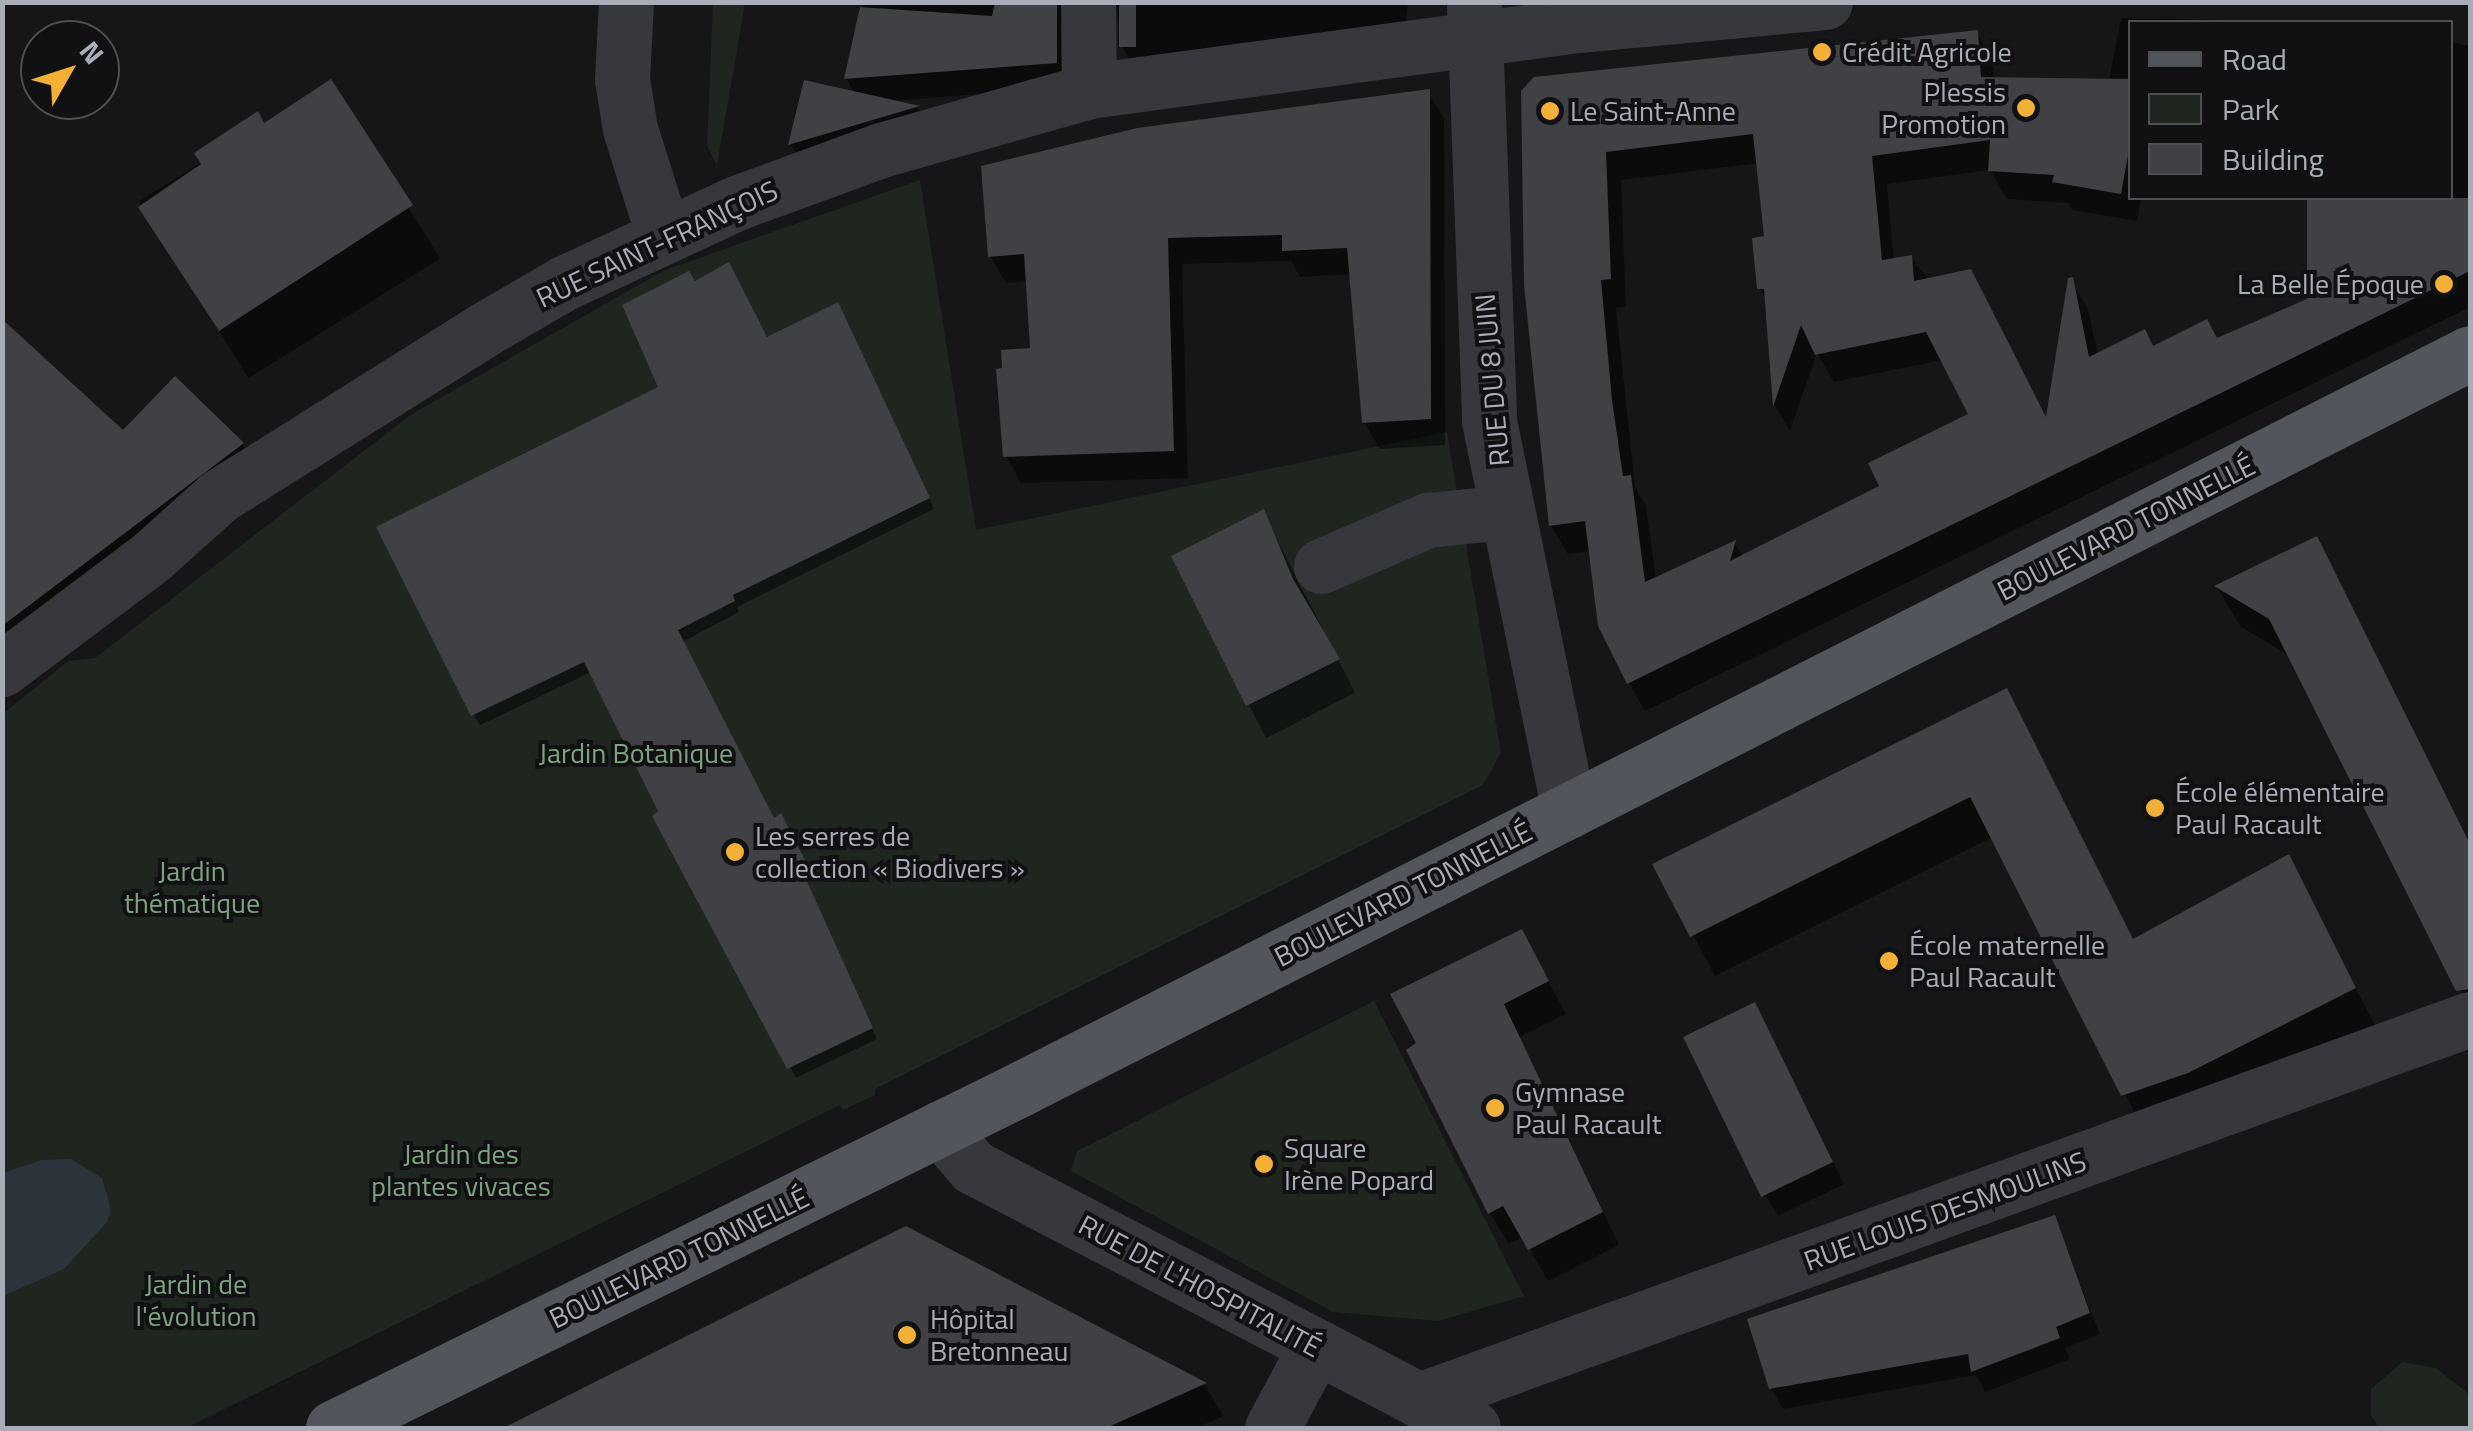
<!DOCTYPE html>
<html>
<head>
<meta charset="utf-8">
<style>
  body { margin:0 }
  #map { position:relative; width:2473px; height:1431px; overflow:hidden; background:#161618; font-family:"Titillium Web",sans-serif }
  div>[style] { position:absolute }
  .green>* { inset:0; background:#1e261f }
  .water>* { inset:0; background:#2c353c }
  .shadow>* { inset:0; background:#0007; transform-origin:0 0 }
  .building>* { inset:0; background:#404145; transform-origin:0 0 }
  .minor>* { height:55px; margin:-27.5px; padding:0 27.5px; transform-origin:27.5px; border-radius:27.5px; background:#37383d }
  .major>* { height:55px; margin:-27.5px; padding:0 27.5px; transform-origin:27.5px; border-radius:27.5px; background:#53555c }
  .dots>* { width:28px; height:28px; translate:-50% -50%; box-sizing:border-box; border:5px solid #111113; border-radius:50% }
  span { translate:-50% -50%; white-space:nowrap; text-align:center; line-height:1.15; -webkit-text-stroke:8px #111113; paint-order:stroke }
  .poi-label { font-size:28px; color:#a8adb8 }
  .left { translate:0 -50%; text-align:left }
  .right { translate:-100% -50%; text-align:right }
  .street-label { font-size:28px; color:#a8adb8 }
  .park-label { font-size:28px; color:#7fa381 }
  .frame { position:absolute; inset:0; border:5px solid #a8adb8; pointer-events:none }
  .legend { position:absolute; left:2128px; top:20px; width:325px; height:180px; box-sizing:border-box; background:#111113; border:2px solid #4d4f55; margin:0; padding:12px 18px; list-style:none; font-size:30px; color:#a8adb8 }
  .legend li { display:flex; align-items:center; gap:20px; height:50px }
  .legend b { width:50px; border:2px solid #4d4f55 }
  .north { position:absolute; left:20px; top:20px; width:100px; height:100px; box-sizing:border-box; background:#111113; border:2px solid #4d4f55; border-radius:50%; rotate:51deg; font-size:28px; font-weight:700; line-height:40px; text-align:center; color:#a8adb8 }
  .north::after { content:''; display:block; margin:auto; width:35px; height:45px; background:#f2b134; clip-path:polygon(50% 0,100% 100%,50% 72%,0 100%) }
</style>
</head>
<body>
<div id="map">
  <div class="green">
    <i style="clip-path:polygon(713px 3px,745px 3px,717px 165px,707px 146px)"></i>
    <i style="clip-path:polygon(920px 180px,976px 530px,1447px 432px,1501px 753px,1483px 785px,875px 1089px,875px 1095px,843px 1110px,840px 1105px,186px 1428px,3px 1428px,3px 714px,68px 661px,95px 658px,412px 414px,665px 270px)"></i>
    <i style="clip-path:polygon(1374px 1001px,1524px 1296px,1438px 1321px,1333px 1312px,1071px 1171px,1077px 1151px)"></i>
    <i style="clip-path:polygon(2402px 1362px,2436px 1368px,2470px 1395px,2470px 1428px,2379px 1428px,2371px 1415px,2371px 1389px)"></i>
  </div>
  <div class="water">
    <i style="clip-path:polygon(71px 1159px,102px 1178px,111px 1210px,107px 1222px,64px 1269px,3px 1296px,3px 1173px,42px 1160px)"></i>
  </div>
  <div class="shadow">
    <i style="clip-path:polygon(864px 2px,1090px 2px,1070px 87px,890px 101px,918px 108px,928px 125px,801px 163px,791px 145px,806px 83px,855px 94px,846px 78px)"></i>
    <i style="clip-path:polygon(1116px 2px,1408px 2px,1405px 30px,1137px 72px,1122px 47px)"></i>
    <i style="clip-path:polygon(evenodd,2121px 18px,2334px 22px,2130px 22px,2130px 198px,2141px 198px,2137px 221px,2072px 210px,2068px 203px,2007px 199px,1990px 170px,1887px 184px,1894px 261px,1911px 258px,2048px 422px,2071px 280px,2088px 309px,2098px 356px,2217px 341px,2310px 301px,2309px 198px,2450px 198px,2450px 42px,2470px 46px,2470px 307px,1645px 711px,1629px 683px,1591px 551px,1568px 554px,1551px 526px,1524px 92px,1977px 33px,1993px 61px,1994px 79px,2109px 81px,2121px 18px,1759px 163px,1767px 238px,1760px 288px,1767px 301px,1775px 406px,1790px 431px,1817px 353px,1834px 382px,1943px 360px,1972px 415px,1883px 488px,1743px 557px,1735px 543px,1656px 580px,1646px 506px,1635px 487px,1616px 308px,1626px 307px,1621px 180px,1759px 163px)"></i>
    <i style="left:330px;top:82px;width:208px;height:226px;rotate:58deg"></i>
    <i style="clip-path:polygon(1428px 92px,1444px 118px,1445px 445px,1380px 449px,1364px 422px,1352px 274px,1300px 277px,1291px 261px,1182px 264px,1188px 478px,1021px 483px,1006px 456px,1032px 351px,1028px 281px,1006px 283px,990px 256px)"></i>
    <i style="clip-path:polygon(694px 284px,766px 340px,843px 316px,934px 509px,737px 607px,739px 612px,682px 642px,774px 821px,780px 817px,811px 876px,805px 880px,877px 1039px,796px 1078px,655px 817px,661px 812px,591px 672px,480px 725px,473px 714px,661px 389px)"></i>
    <i style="clip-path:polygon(2px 320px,123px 434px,242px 444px,261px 478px,2px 675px)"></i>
    <i style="left:1263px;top:512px;width:203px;height:100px;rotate:63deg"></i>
    <i style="clip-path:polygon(2316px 539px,2470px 843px,2470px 1008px,2291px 657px,2240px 626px,2217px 587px)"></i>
    <i style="clip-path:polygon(2006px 691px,2134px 941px,2288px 858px,2377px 1029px,2146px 1135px,1993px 837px,1715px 976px,1656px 865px)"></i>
    <i style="clip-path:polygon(1539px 964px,1566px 1014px,1520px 1037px,1619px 1245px,1548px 1281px,1523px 1237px,1509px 1244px,1490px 1213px,1419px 1044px)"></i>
    <i style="clip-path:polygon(1767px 1027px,1844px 1184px,1778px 1216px,1765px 1194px)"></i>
    <i style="clip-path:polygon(2053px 1218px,2100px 1334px,2065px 1348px,2070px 1359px,1985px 1392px,1976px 1375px,1783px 1409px,1771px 1388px)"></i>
    <i style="clip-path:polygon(906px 1229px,1205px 1385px,1223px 1416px,1197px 1428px,509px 1428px)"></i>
  </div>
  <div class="building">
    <i style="clip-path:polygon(995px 2px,1057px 2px,1057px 63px,844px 79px,860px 7px,992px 16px)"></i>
    <i style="left:1119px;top:2px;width:17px;height:45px"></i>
    <i style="clip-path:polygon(evenodd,1978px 30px,1981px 77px,2130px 79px,2130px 144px,2121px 194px,2052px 182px,2054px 175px,1988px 171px,1990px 140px,1872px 156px,1882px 260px,1912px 255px,1914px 281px,1971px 269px,2046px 417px,2068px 278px,2073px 277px,2089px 357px,2145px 329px,2153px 346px,2207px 319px,2217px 338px,2307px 299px,2307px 198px,2470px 198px,2470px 271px,1627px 684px,1598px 626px,1585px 521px,1549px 526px,1524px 285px,1521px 91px,1534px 77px,1978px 30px,1753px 134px,1764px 236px,1752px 238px,1757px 289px,1764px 289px,1773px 407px,1801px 325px,1815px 355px,1926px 332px,1968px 414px,1868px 463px,1879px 486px,1730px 561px,1736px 540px,1645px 582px,1631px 475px,1623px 476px,1612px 400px,1601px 280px,1611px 279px,1606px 152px,1753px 134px)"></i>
    <i style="clip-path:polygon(331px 79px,413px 205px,219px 331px,138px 207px,201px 164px,194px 153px,258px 111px,264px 123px)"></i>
    <i style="clip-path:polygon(804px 80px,920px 106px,788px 145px)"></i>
    <i style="clip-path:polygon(1430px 89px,1431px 419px,1362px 423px,1347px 248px,1282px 251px,1282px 235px,1168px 238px,1174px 451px,1003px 457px,996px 369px,1002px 368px,1001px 350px,1030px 348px,1024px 254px,988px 257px,981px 166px,1137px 128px)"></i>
    <i style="clip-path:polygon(729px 262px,767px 337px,838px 302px,930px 498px,733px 595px,735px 601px,678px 630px,774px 818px,781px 813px,807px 864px,801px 868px,873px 1028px,787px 1069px,652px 816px,658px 811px,584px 662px,471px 716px,376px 527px,658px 387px,622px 305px,689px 271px,695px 281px)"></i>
    <i style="clip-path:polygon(2px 319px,123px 430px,175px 376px,244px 443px,2px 626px)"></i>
    <i style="clip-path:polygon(1264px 509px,1293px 579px,1340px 659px,1246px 706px,1171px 556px)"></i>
    <i style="clip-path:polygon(2317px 536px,2470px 844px,2470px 989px,2456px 991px,2269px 619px,2214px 586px)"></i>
    <i style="clip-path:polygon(2007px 688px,2133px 939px,2289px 854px,2356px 988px,2188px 1073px,2121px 1096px,1970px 797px,1690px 937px,1652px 864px)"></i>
    <i style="clip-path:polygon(1522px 929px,1549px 981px,1504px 1004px,1603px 1212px,1528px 1250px,1503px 1206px,1488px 1214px,1406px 1050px,1416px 1043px,1390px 994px)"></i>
    <i style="left:1755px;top:1002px;width:178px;height:80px;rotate:64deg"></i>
    <i style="clip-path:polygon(2055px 1215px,2090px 1313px,2056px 1327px,2060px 1338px,1971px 1372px,1968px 1354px,1769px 1389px,1747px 1319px)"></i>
    <i style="clip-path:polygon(906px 1226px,1207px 1383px,1106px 1428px,503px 1428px)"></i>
  </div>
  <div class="minor">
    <i style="left:626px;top:2px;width:77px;rotate:93deg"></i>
    <i style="left:622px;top:79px;width:51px;rotate:80.9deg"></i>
    <i style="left:630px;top:129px;width:113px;rotate:72.5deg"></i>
    <i style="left:1088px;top:2px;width:89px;rotate:89.4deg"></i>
    <i style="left:1474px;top:5px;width:416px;rotate:87.9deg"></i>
    <i style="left:1489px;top:421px;width:398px;rotate:78.4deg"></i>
    <i style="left:1321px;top:566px;width:116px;rotate:-23.3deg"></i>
    <i style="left:1428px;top:520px;width:78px;rotate:-5.9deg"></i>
    <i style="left:2px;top:669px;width:186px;rotate:-36.9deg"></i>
    <i style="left:151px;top:557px;width:91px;rotate:-41.9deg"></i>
    <i style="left:219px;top:496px;width:314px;rotate:-32.1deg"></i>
    <i style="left:485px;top:329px;width:91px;rotate:-30.2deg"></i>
    <i style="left:564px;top:283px;width:190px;rotate:-24.9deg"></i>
    <i style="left:736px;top:203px;width:154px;rotate:-20.1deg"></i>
    <i style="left:881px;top:150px;width:216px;rotate:-15.8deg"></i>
    <i style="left:1089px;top:91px;width:482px;rotate:-7.7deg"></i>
    <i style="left:1567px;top:26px;width:259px;rotate:-5.3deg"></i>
    <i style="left:940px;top:1128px;width:51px;rotate:49.8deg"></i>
    <i style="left:973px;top:1167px;width:564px;rotate:27.56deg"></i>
    <i style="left:1419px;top:1400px;width:1118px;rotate:-19.93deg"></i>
    <i style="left:1272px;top:1428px;width:93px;rotate:-61.8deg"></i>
  </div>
  <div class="major">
    <i style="left:333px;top:1428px;width:766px;rotate:-26.26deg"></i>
    <i style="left:1020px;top:1089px;width:1626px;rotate:-26.91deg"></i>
  </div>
  <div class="dots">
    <i style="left:1822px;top:52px;background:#f2b134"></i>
    <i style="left:2026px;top:108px;background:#f2b134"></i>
    <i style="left:1550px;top:111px;background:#f2b134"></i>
    <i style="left:2444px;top:284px;background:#f2b134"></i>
    <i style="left:2155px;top:808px;background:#f2b134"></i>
    <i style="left:735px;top:852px;background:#f2b134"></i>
    <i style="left:1889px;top:961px;background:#f2b134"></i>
    <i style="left:1495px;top:1108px;background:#f2b134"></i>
    <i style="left:1264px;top:1164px;background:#f2b134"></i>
    <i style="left:907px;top:1335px;background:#f2b134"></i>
  </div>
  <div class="poi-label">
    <span class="left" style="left:1842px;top:52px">Crédit Agricole</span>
    <span class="right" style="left:2006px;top:108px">Plessis<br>Promotion</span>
    <span class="left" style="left:1570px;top:111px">Le Saint-Anne</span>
    <span class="right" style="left:2424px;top:284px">La Belle Époque</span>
    <span class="left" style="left:2175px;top:808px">École élémentaire<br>Paul Racault</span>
    <span class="left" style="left:755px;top:852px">Les serres de<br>collection « Biodivers »</span>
    <span class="left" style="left:1909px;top:961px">École maternelle<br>Paul Racault</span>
    <span class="left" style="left:1515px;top:1108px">Gymnase<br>Paul Racault</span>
    <span class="left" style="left:1284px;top:1164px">Square<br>Irène Popard</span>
    <span class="left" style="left:930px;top:1335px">Hôpital<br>Bretonneau</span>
  </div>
  <div class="street-label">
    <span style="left:657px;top:244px;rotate:-25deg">RUE SAINT-FRANÇOIS</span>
    <span style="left:1492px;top:380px;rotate:-95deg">RUE DU 8 JUIN</span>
    <span style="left:2126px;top:528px;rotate:-27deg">BOULEVARD TONNELLÉ</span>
    <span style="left:1403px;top:894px;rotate:-27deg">BOULEVARD TONNELLÉ</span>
    <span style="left:1945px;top:1211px;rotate:-20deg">RUE LOUIS DESMOULINS</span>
    <span style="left:679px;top:1258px;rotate:-26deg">BOULEVARD TONNELLÉ</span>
    <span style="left:1200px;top:1286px;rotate:28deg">RUE DE L'HOSPITALITÉ</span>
  </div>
  <div class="park-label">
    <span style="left:636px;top:753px">Jardin Botanique</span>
    <span style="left:192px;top:887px">Jardin<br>thématique</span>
    <span style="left:461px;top:1170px">Jardin des<br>plantes vivaces</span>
    <span style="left:196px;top:1300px">Jardin de<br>l'évolution</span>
  </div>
  <div class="frame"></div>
  <ul class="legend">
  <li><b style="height:12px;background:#53555c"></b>Road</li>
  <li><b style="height:28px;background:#1e261f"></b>Park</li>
  <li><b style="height:28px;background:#404145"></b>Building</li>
  </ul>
  <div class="north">N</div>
</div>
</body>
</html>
